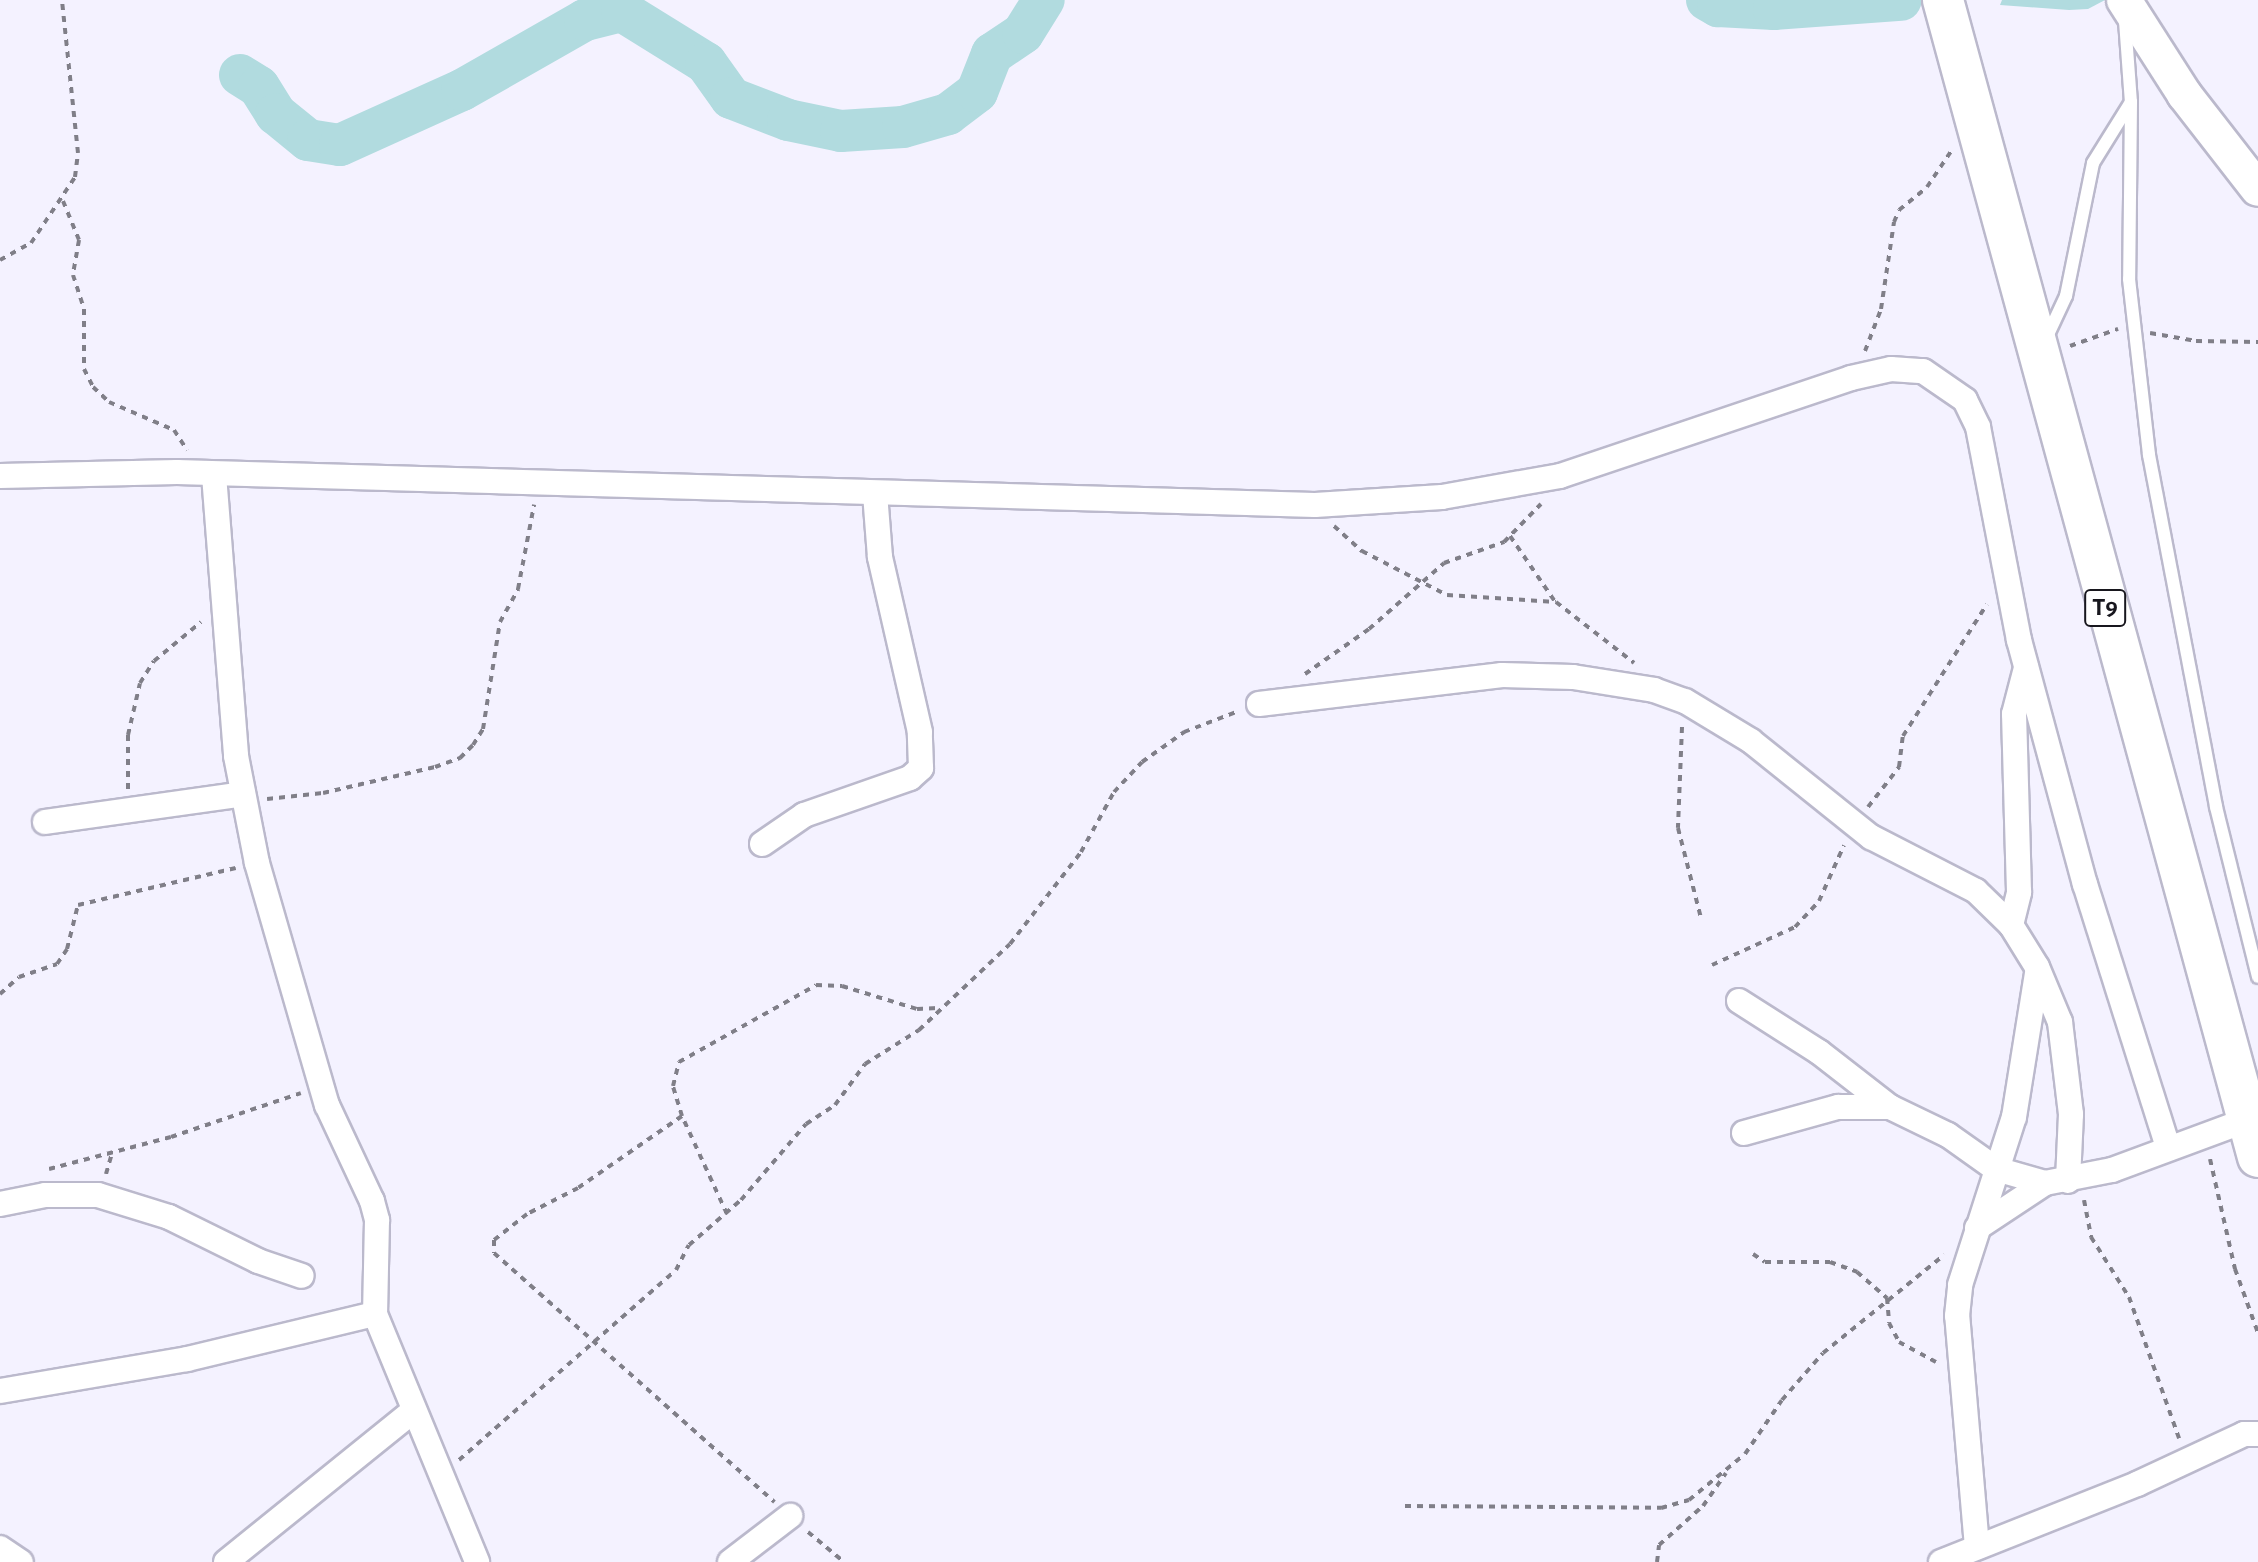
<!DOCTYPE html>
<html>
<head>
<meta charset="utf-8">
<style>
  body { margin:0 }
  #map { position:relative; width:2258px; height:1562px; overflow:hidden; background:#f4f2ff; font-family:"Alegreya Sans",sans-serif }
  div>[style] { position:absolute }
  .water>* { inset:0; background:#b1dbdf }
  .river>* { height:42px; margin:-21px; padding:0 21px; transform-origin:21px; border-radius:21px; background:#b1dbdf }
  .path>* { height:4px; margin-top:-2px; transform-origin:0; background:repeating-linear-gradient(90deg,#807f88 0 6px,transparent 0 12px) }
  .roads { filter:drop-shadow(2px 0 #bbb9cc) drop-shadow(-2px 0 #bbb9cc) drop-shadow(0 2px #bbb9cc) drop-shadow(0 -2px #bbb9cc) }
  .service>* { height:12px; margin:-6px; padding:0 6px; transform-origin:6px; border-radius:6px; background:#fff }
  .minor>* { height:24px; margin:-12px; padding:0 12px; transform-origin:12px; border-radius:12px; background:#fff }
  .secondary>* { height:34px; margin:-17px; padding:0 17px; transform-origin:17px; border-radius:17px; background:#fff }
  .trunk>* { height:40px; margin:-20px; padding:0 20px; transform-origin:20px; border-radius:20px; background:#fff }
  span { translate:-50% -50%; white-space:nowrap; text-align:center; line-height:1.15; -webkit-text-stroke:6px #fff; paint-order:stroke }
  .shield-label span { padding:2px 6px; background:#fff; border:2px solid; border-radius:6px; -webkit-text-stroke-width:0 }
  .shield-label { font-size:26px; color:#18171e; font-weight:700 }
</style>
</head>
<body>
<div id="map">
  <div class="water">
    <i style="clip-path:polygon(2002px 0,2105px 0,2088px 9px,2069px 10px,2000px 5px)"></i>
  </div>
  <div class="river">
    <i style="left:1707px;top:0;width:13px;rotate:29deg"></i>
    <i style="left:1718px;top:6px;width:56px;rotate:3.1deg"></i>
    <i style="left:1774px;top:9px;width:127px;rotate:-4.1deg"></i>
    <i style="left:240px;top:75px;width:22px;rotate:32deg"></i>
    <i style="left:259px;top:87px;width:32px;rotate:58deg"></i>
    <i style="left:276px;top:114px;width:41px;rotate:39.1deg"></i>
    <i style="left:308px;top:140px;width:32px;rotate:9deg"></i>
    <i style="left:340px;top:145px;width:134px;rotate:-24.3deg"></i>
    <i style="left:462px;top:90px;width:142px;rotate:-29.6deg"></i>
    <i style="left:585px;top:20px;width:38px;rotate:-14deg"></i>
    <i style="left:622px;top:11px;width:99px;rotate:31.8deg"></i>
    <i style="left:706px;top:63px;width:43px;rotate:54.5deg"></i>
    <i style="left:731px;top:98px;width:61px;rotate:21.1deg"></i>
    <i style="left:788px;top:120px;width:54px;rotate:11.7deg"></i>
    <i style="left:841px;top:131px;width:62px;rotate:-3.7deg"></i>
    <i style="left:903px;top:127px;width:47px;rotate:-16.1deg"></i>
    <i style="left:948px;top:114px;width:36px;rotate:-37deg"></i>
    <i style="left:977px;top:92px;width:41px;rotate:-68.5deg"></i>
    <i style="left:992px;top:54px;width:37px;rotate:-34deg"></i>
    <i style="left:1023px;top:33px;width:39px;rotate:-58deg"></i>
  </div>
  <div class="path">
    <i style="left:63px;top:201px;width:42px;rotate:67.7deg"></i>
    <i style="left:79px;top:240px;width:36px;rotate:100deg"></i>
    <i style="left:73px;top:275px;width:36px;rotate:72deg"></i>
    <i style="left:84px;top:309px;width:60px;rotate:90deg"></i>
    <i style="left:84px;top:369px;width:20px;rotate:63deg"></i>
    <i style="left:93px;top:387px;width:22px;rotate:43deg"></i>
    <i style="left:109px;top:402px;width:71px;rotate:23.3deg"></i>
    <i style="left:174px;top:430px;width:24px;rotate:57deg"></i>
    <i style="left:0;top:260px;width:35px;rotate:-29deg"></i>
    <i style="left:31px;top:243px;width:79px;rotate:-56.3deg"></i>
    <i style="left:75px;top:177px;width:24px;rotate:-83deg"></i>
    <i style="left:78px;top:153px;width:154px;rotate:-96deg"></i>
    <i style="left:2150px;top:333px;width:47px;rotate:9.9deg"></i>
    <i style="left:2196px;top:341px;width:62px;rotate:0.9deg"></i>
    <i style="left:2070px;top:346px;width:51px;rotate:-19.5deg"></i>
    <i style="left:1865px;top:351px;width:45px;rotate:-69.1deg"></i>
    <i style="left:1881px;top:309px;width:88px;rotate:-81.5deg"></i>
    <i style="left:1894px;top:222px;width:13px;rotate:-67deg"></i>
    <i style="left:1899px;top:210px;width:36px;rotate:-39deg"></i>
    <i style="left:1927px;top:187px;width:45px;rotate:-56deg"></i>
    <i style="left:1334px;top:526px;width:38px;rotate:42deg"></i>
    <i style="left:1362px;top:551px;width:96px;rotate:27.4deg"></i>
    <i style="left:1447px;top:595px;width:109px;rotate:3.7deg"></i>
    <i style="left:1556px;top:602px;width:99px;rotate:38deg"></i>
    <i style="left:1510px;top:536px;width:78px;rotate:55.5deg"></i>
    <i style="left:1305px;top:674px;width:78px;rotate:-35.1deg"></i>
    <i style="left:1369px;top:629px;width:100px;rotate:-41.3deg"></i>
    <i style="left:1444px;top:563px;width:64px;rotate:-19.3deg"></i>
    <i style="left:1504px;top:542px;width:53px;rotate:-45.8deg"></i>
    <i style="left:1682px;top:727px;width:101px;rotate:92.3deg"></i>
    <i style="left:1678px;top:828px;width:93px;rotate:75.7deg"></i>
    <i style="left:128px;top:789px;width:54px;rotate:-90deg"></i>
    <i style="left:128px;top:735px;width:53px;rotate:-77deg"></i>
    <i style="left:140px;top:683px;width:26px;rotate:-58deg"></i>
    <i style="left:154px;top:661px;width:61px;rotate:-39.7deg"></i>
    <i style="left:267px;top:799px;width:56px;rotate:-6.1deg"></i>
    <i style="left:323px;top:793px;width:115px;rotate:-13.1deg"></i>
    <i style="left:435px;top:767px;width:27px;rotate:-20deg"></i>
    <i style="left:460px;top:758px;width:18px;rotate:-45deg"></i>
    <i style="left:473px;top:745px;width:19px;rotate:-58deg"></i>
    <i style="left:483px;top:729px;width:108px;rotate:-81deg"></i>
    <i style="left:500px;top:622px;width:38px;rotate:-61deg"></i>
    <i style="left:518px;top:589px;width:86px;rotate:-79.2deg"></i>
    <i style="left:1868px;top:807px;width:51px;rotate:-52.2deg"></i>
    <i style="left:1899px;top:767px;width:31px;rotate:-83deg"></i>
    <i style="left:1903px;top:736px;width:156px;rotate:-57.5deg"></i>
    <i style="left:1712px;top:965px;width:91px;rotate:-24.6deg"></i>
    <i style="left:1795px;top:927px;width:35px;rotate:-47deg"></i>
    <i style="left:1819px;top:901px;width:61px;rotate:-65.9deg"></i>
    <i style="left:0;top:994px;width:25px;rotate:-42deg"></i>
    <i style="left:19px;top:977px;width:40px;rotate:-18.9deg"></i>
    <i style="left:57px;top:964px;width:18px;rotate:-56deg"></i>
    <i style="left:67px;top:949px;width:45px;rotate:-76deg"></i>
    <i style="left:78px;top:905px;width:162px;rotate:-13.2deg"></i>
    <i style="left:682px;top:1116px;width:126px;rotate:145.3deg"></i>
    <i style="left:578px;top:1188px;width:57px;rotate:153deg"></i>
    <i style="left:527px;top:1214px;width:42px;rotate:141.8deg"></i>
    <i style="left:494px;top:1240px;width:13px;rotate:90deg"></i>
    <i style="left:494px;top:1253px;width:375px;rotate:41.6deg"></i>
    <i style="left:2210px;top:1159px;width:113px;rotate:77.2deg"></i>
    <i style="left:2235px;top:1269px;width:68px;rotate:70.2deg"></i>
    <i style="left:49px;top:1169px;width:126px;rotate:-14.7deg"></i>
    <i style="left:171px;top:1137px;width:137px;rotate:-18.7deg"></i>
    <i style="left:106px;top:1174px;width:22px;rotate:-74deg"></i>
    <i style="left:2084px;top:1200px;width:38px;rotate:79deg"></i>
    <i style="left:2091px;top:1237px;width:71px;rotate:57.7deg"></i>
    <i style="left:2129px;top:1297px;width:150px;rotate:70.5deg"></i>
    <i style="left:727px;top:1214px;width:108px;rotate:-114.7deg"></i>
    <i style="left:682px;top:1116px;width:31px;rotate:-107deg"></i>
    <i style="left:673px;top:1086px;width:25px;rotate:-76deg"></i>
    <i style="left:679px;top:1062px;width:157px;rotate:-29.3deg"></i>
    <i style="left:816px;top:985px;width:26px;rotate:2deg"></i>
    <i style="left:842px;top:986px;width:78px;rotate:17deg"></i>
    <i style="left:917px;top:1009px;width:21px;rotate:-3deg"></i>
    <i style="left:1753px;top:1254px;width:14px;rotate:34deg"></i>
    <i style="left:1765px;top:1262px;width:65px"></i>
    <i style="left:1830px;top:1262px;width:29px;rotate:20deg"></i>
    <i style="left:1857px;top:1272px;width:40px;rotate:41deg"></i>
    <i style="left:1887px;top:1298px;width:25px;rotate:85deg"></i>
    <i style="left:1889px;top:1323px;width:21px;rotate:62deg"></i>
    <i style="left:1899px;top:1342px;width:42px;rotate:28.4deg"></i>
    <i style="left:459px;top:1460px;width:288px;rotate:-41.2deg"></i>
    <i style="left:676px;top:1270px;width:28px;rotate:-63deg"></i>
    <i style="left:689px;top:1245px;width:69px;rotate:-40.9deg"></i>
    <i style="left:741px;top:1200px;width:100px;rotate:-49.5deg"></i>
    <i style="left:806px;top:1124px;width:35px;rotate:-33deg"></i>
    <i style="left:835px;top:1105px;width:51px;rotate:-53.8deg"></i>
    <i style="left:865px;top:1064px;width:64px;rotate:-32.2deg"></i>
    <i style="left:919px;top:1030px;width:125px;rotate:-43.4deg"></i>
    <i style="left:1010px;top:944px;width:116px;rotate:-52.3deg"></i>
    <i style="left:1081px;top:852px;width:68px;rotate:-61.2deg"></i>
    <i style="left:1114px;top:792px;width:41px;rotate:-47deg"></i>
    <i style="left:1142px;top:762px;width:52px;rotate:-35.5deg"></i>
    <i style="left:1184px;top:732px;width:59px;rotate:-20.9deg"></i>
    <i style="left:1405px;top:1506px;width:256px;rotate:0.4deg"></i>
    <i style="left:1661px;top:1508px;width:29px;rotate:-16deg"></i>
    <i style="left:1689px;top:1500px;width:72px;rotate:-39.4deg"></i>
    <i style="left:1745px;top:1454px;width:65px;rotate:-55.6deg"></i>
    <i style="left:1782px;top:1400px;width:62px;rotate:-48.9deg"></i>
    <i style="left:1823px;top:1353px;width:156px;rotate:-39deg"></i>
    <i style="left:808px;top:1532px;width:47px;rotate:39.8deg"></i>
    <i style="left:1657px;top:1562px;width:17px;rotate:-83deg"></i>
    <i style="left:1659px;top:1545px;width:59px;rotate:-41.6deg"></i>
    <i style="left:1703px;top:1506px;width:40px;rotate:-55.1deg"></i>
  </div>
  <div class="roads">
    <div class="service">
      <i style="left:2125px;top:21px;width:81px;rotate:85.8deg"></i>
      <i style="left:2131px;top:102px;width:177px;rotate:90.6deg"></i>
      <i style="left:2129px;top:279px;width:177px;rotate:83.5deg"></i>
      <i style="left:2149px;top:455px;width:358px;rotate:79.2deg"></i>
      <i style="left:2216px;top:807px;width:175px;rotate:76.1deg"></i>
      <i style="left:2045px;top:341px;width:50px;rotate:-65deg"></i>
      <i style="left:2066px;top:296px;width:136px;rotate:-78.5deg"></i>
      <i style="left:2093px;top:163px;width:72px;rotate:-58.1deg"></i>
    </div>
    <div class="minor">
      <i style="left:214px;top:475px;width:282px;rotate:85.5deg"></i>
      <i style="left:236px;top:756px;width:109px;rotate:78.9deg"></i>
      <i style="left:257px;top:863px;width:252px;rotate:73.9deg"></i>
      <i style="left:327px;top:1105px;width:106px;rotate:64.9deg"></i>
      <i style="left:372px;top:1201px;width:20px;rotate:75deg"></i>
      <i style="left:377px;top:1220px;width:94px;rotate:91.2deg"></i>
      <i style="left:375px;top:1314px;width:268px;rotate:67.6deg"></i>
      <i style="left:0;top:476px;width:177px;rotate:-1.3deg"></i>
      <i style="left:177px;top:472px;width:1138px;rotate:1.66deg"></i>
      <i style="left:1315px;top:505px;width:127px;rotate:-3.6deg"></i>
      <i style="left:1442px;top:497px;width:120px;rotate:-10.1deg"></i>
      <i style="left:1560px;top:476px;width:307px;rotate:-18.6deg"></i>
      <i style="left:1851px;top:378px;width:41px;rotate:-12.7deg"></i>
      <i style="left:1891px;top:369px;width:32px;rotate:4deg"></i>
      <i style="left:1923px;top:371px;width:51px;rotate:34.6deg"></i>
      <i style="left:1965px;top:400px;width:30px;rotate:64deg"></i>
      <i style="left:1978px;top:427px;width:217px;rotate:79.1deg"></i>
      <i style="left:2019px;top:640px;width:253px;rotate:74.9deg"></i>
      <i style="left:2085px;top:884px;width:276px;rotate:72.5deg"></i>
      <i style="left:1259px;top:704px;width:245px;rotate:-6.8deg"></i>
      <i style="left:1502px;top:675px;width:71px;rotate:1.6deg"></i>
      <i style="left:1573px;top:677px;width:82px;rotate:9.1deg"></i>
      <i style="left:1654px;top:690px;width:33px;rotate:20deg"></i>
      <i style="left:1685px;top:701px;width:77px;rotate:31.2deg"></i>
      <i style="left:1751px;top:741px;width:154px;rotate:38.7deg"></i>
      <i style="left:1871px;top:837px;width:118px;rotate:27.2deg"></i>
      <i style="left:1976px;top:891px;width:49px;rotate:44.2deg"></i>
      <i style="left:2011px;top:925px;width:49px;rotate:58.2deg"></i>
      <i style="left:2037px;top:967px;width:60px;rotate:67.3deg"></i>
      <i style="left:2060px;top:1022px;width:93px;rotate:83.2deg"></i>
      <i style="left:2071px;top:1114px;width:67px;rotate:92.6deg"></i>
      <i style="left:45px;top:822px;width:200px;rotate:-8deg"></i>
      <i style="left:762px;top:844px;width:51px;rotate:-34.6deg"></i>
      <i style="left:804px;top:815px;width:112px;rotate:-19.2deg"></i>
      <i style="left:910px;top:778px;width:15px;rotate:-42deg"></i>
      <i style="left:921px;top:768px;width:36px;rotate:-92deg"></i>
      <i style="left:920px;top:732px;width:180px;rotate:-102.9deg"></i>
      <i style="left:880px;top:557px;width:63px;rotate:-94.5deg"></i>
      <i style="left:2011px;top:925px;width:34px;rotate:-76deg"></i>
      <i style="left:2019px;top:892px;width:178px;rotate:-91.6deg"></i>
      <i style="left:2014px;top:714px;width:48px;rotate:-75.4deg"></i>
      <i style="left:1739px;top:1001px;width:95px;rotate:32.5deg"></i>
      <i style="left:1819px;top:1052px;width:90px;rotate:37.8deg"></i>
      <i style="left:1744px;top:1133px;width:98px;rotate:-15.5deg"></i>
      <i style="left:1838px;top:1107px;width:52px"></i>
      <i style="left:1890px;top:1107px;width:64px;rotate:25.8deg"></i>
      <i style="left:1948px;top:1135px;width:59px;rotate:35.3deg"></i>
      <i style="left:1996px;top:1169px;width:51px;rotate:15.9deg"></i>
      <i style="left:2045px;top:1183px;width:68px;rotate:-11deg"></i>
      <i style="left:2112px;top:1170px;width:144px;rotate:-20.3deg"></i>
      <i style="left:0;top:1204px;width:46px;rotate:-11.3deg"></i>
      <i style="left:45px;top:1195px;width:53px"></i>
      <i style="left:98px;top:1195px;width:74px;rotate:17.2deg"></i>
      <i style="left:169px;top:1217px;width:99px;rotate:26.3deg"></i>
      <i style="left:258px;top:1261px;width:46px;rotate:18.8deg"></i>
      <i style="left:1977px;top:1228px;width:82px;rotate:-33.5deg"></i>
      <i style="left:0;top:1391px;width:190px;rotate:-9.7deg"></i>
      <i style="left:187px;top:1359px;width:193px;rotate:-13.5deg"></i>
      <i style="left:1977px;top:1547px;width:232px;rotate:-94.9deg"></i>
      <i style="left:1957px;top:1316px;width:31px;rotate:-84deg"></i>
      <i style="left:1960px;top:1285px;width:176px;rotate:-72.2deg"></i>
      <i style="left:2014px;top:1117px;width:146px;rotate:-80.9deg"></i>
      <i style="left:0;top:1548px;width:25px;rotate:34deg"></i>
      <i style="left:226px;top:1562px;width:239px;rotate:-38.9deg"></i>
      <i style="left:730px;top:1562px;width:76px;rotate:-37.5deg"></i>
      <i style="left:1941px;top:1562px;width:211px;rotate:-21.7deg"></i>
      <i style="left:2137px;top:1484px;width:118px;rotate:-25deg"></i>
      <i style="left:2244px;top:1434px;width:14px"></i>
    </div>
    <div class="secondary">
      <i style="left:2124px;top:0;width:112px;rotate:57.4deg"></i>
      <i style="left:2184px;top:94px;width:120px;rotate:52.1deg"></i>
    </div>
    <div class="trunk">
      <i style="left:1943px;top:0;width:1199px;rotate:74.77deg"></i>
    </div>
  </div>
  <div class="shield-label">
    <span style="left:2105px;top:608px">T9</span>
  </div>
</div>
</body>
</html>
